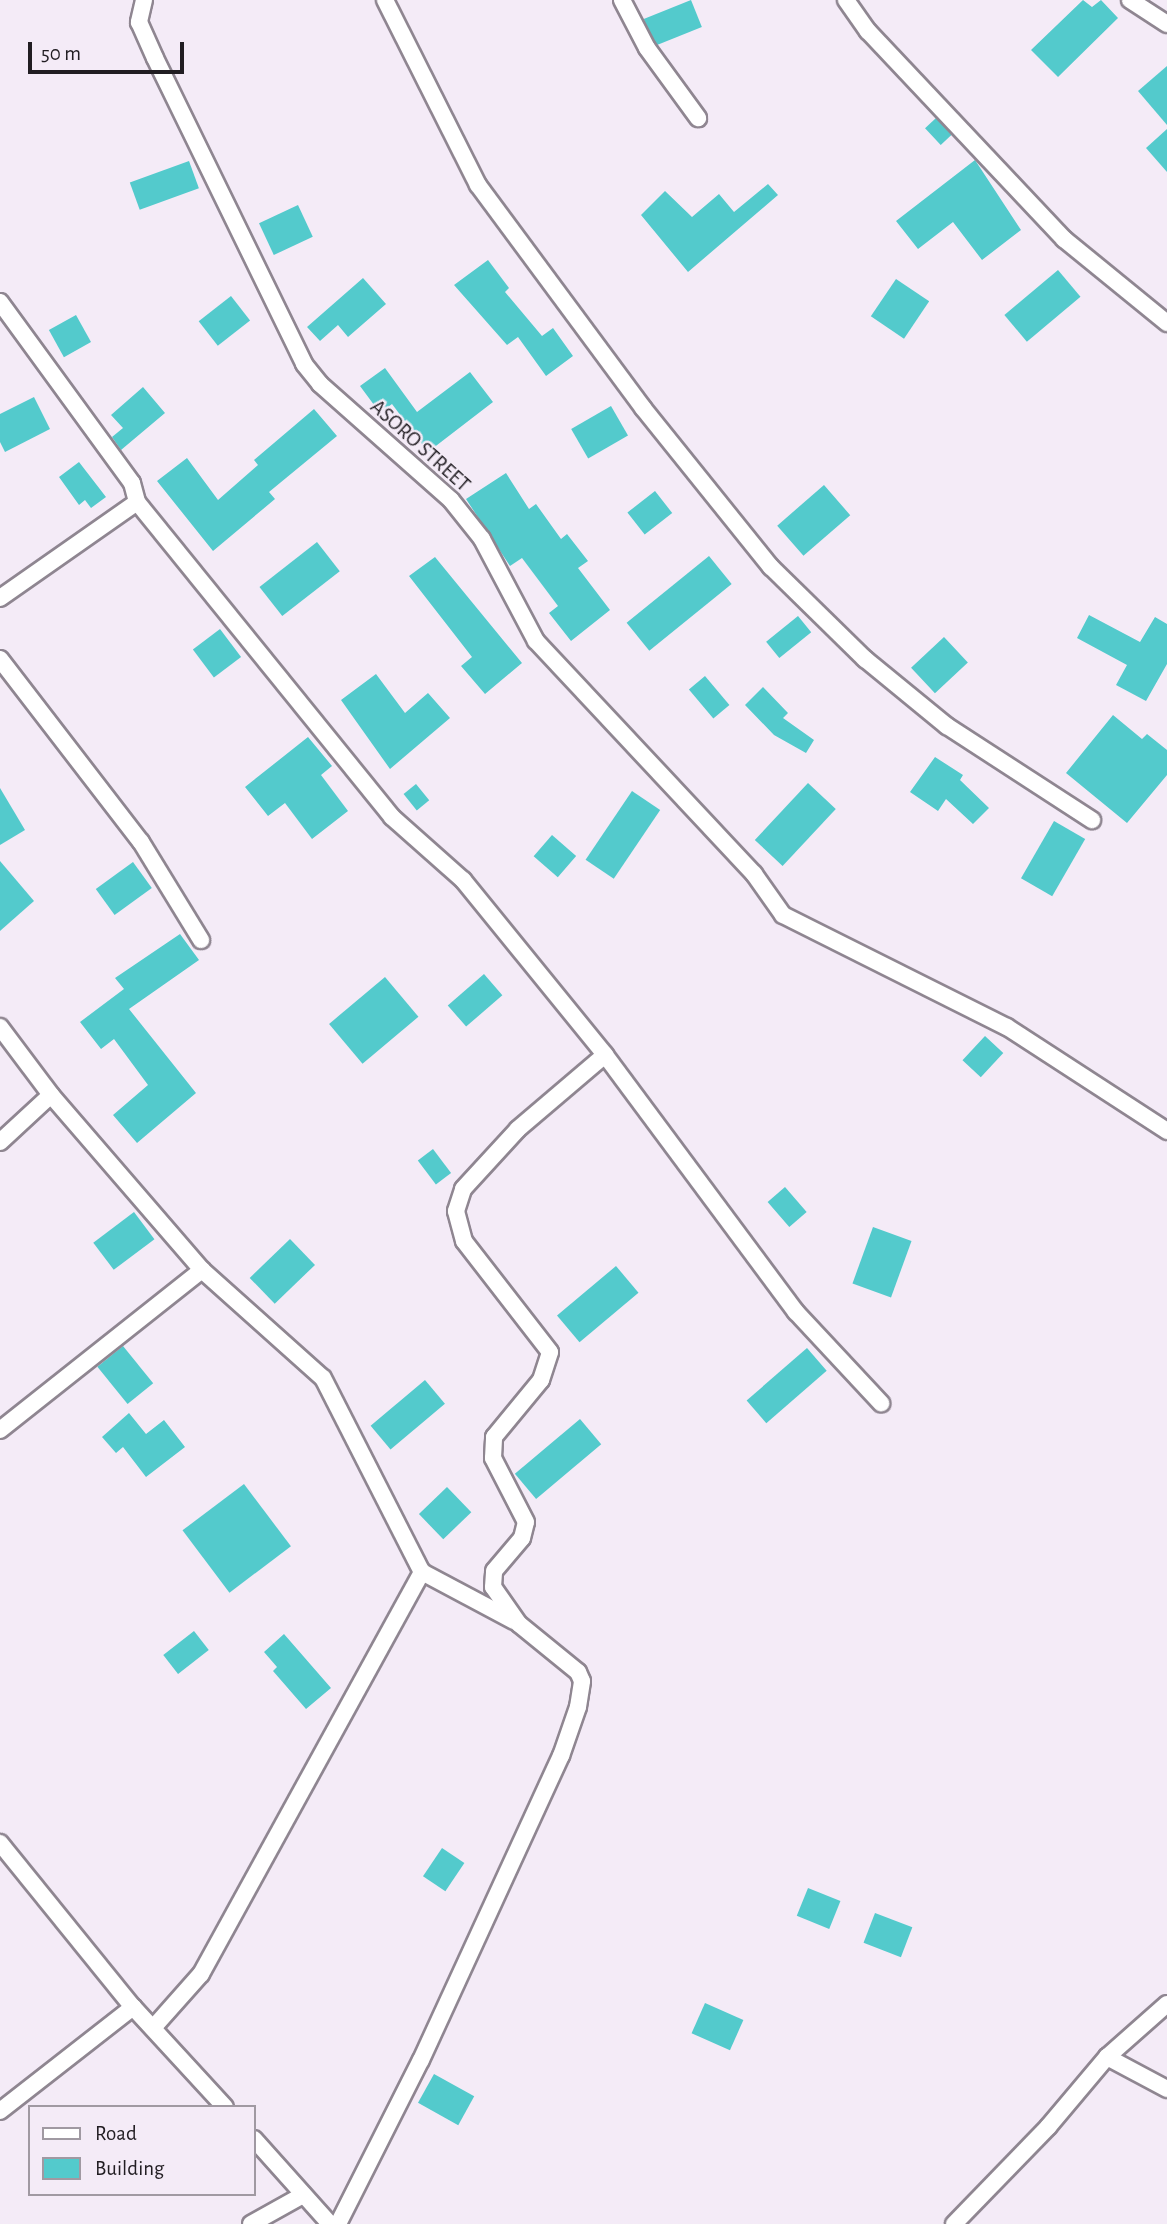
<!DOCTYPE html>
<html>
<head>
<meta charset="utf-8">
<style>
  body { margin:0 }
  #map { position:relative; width:1167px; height:2224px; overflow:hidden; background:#f4ebf7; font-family:"Alegreya Sans",sans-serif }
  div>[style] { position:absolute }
  .building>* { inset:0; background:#53cacc; transform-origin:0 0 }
  .roads { filter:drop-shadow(2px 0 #8f8691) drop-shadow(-2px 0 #8f8691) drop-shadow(0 2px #8f8691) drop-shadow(0 -2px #8f8691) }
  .minor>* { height:16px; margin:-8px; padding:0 8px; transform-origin:8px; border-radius:8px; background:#fff }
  span { translate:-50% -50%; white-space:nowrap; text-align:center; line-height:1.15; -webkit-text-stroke:5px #f4ebf7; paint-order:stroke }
  .street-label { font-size:21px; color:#211d22 }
  .legend { position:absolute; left:28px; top:2105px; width:228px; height:91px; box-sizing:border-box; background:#f4ebf7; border:2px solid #a099a2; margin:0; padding:9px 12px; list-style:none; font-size:21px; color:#211d22 }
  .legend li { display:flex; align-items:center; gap:14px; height:35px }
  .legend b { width:35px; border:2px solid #a099a2 }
  .scale { position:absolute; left:28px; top:42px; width:156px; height:32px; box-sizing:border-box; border:4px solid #211d22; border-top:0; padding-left:9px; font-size:21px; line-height:24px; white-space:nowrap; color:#211d22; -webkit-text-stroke:5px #f4ebf7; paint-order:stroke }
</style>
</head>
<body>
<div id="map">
  <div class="building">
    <i style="left:691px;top:0;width:29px;height:51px;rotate:68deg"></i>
    <i style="clip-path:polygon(1083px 0,1092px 7px,1101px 0,1118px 18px,1058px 77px,1031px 50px)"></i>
    <i style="clip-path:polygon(1167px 66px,1167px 125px,1138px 91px)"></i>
    <i style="left:936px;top:118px;width:23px;height:15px;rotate:47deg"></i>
    <i style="clip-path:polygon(1167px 129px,1167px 172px,1146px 148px)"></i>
    <i style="clip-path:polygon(975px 160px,1021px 230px,982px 260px,953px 222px,918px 249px,896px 221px)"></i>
    <i style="left:189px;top:161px;width:29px;height:63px;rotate:70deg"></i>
    <i style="clip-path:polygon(768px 184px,778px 195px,688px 272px,641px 215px,665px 191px,692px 217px,719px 194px,734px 212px)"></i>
    <i style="left:298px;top:205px;width:35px;height:43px;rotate:65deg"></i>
    <i style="clip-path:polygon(488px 260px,509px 288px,505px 292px,542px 336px,553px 328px,573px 356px,546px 376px,518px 337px,507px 345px,454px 285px)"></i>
    <i style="left:1058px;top:270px;width:35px;height:70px;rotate:50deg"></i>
    <i style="clip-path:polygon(363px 278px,386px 304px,348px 337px,338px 325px,320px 341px,307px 327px)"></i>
    <i style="left:896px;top:279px;width:40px;height:45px;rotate:34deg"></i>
    <i style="left:231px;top:296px;width:31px;height:41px;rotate:52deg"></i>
    <i style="left:76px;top:315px;width:31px;height:31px;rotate:61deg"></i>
    <i style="clip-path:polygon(385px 368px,417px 412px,470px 372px,493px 402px,428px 452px,392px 404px,380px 413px,360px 386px)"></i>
    <i style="clip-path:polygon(143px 387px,165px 413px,121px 450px,112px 437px,123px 428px,111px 415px)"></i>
    <i style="clip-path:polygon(34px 397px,50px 429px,5px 452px,0 442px,0 414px)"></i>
    <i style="left:611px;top:406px;width:34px;height:46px;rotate:60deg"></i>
    <i style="clip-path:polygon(314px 409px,337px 436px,269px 492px,275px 499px,213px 551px,157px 481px,187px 458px,218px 500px,258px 465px,254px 460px)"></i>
    <i style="clip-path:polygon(79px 462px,106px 497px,91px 508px,85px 500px,79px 505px,59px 477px)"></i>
    <i style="clip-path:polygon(506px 473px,529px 509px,536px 504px,561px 539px,567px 534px,588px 561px,578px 568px,610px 610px,571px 641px,549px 613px,558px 606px,522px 558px,510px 566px,466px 499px)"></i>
    <i style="left:824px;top:485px;width:40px;height:62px;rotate:49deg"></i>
    <i style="left:655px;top:491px;width:28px;height:35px;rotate:52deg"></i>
    <i style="left:317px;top:542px;width:37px;height:73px;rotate:52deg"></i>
    <i style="left:709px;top:556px;width:36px;height:106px;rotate:51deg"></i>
    <i style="clip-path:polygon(435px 557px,522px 663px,485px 694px,461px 666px,472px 657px,409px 576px)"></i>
    <i style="clip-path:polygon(1089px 615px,1140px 642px,1155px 617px,1167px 624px,1167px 664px,1146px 701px,1116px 685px,1127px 665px,1077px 638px)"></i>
    <i style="left:798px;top:616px;width:21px;height:41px;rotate:51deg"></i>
    <i style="left:220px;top:629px;width:35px;height:34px;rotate:53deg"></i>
    <i style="left:944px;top:637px;width:35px;height:45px;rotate:47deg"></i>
    <i style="clip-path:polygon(376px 674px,405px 713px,428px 693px,450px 718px,390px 769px,341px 700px)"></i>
    <i style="left:705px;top:676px;width:38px;height:21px;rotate:50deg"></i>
    <i style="clip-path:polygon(763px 687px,788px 713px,783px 718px,814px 740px,806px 753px,774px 735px,745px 705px)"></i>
    <i style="clip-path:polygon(1113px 715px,1142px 739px,1147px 734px,1167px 750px,1167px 775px,1127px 823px,1066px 773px)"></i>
    <i style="clip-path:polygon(308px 737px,332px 766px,321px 775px,348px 811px,312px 839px,285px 803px,268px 816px,245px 787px)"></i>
    <i style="clip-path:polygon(935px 757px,963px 775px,960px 780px,989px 808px,973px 824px,946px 799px,938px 811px,910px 792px)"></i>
    <i style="left:808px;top:783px;width:38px;height:78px;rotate:43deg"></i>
    <i style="left:416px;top:784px;width:21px;height:16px;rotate:51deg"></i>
    <i style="clip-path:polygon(0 788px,25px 830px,0 845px)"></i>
    <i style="left:632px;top:791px;width:34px;height:83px;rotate:34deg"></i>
    <i style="left:1054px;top:821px;width:36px;height:66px;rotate:30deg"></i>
    <i style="left:552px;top:835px;width:32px;height:28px;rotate:41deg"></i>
    <i style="clip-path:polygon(0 861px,34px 901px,0 931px)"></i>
    <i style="left:133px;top:862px;width:32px;height:46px;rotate:54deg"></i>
    <i style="clip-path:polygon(180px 934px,199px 960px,129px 1009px,196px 1093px,137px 1143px,113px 1115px,148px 1085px,114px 1039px,101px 1049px,80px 1022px,124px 989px,115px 978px)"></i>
    <i style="left:484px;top:974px;width:28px;height:48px;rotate:49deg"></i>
    <i style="left:385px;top:977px;width:52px;height:73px;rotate:50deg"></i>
    <i style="left:985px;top:1036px;width:25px;height:33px;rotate:43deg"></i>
    <i style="left:433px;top:1149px;width:30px;height:19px;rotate:53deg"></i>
    <i style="left:785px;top:1187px;width:33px;height:23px;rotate:49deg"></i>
    <i style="left:134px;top:1212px;width:34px;height:51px;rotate:53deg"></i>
    <i style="left:873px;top:1227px;width:41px;height:60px;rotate:20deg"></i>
    <i style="left:290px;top:1239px;width:36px;height:56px;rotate:46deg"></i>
    <i style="left:616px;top:1266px;width:35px;height:77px;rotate:50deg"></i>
    <i style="left:123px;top:1346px;width:48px;height:33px;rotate:51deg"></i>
    <i style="left:807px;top:1348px;width:30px;height:80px;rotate:49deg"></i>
    <i style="left:425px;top:1380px;width:31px;height:71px;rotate:50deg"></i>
    <i style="clip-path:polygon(129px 1413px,146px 1434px,164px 1420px,185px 1447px,146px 1477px,123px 1447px,116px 1453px,102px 1437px)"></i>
    <i style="left:580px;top:1419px;width:33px;height:85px;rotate:50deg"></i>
    <i style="left:244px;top:1484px;width:78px;height:77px;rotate:53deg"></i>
    <i style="left:447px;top:1487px;width:35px;height:39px;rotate:46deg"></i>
    <i style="left:194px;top:1631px;width:24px;height:39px;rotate:52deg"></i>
    <i style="clip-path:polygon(284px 1634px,331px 1688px,306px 1709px,273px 1671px,277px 1667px,264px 1652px)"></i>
    <i style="left:442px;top:1848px;width:27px;height:34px;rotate:34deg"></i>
    <i style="left:808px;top:1888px;width:35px;height:30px;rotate:22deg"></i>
    <i style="left:875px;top:1913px;width:40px;height:32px;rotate:21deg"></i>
    <i style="left:705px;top:2003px;width:42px;height:33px;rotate:24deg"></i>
    <i style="left:434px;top:2074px;width:46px;height:33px;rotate:29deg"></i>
  </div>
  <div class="roads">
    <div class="minor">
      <i style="left:144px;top:0;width:23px;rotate:103deg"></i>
      <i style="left:139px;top:22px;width:39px;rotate:66deg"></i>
      <i style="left:155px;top:58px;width:340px;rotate:64deg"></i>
      <i style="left:304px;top:364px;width:26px;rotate:51deg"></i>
      <i style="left:320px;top:384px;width:175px;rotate:41.5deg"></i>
      <i style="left:451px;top:500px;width:50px;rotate:51.5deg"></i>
      <i style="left:482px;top:539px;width:115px;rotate:62.1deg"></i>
      <i style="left:536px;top:641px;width:319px;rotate:46.9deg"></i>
      <i style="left:754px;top:874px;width:50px;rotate:54.7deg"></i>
      <i style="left:783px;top:915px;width:250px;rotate:26.6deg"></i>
      <i style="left:1007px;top:1027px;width:191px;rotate:33deg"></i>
      <i style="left:385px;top:0;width:207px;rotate:63.3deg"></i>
      <i style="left:478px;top:185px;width:277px;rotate:53.5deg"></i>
      <i style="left:643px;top:408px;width:204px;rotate:51.2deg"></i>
      <i style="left:771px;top:567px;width:132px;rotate:44.4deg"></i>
      <i style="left:865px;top:659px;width:106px;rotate:39.3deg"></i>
      <i style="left:947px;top:726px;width:173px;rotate:33deg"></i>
      <i style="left:622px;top:0;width:54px;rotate:62.5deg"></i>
      <i style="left:647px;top:48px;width:87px;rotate:53.9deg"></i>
      <i style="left:846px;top:0;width:38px;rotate:55deg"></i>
      <i style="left:868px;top:31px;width:286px;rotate:46.7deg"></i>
      <i style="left:1064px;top:239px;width:133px;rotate:39.2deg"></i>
      <i style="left:1130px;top:0;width:44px;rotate:33deg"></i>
      <i style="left:0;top:302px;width:224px;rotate:53.9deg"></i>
      <i style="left:132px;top:483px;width:20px;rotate:75deg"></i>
      <i style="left:137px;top:502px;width:405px;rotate:51deg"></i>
      <i style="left:392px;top:817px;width:95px;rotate:41.6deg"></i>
      <i style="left:463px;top:880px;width:225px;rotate:50.9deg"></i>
      <i style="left:605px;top:1055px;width:320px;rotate:53.4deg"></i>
      <i style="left:796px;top:1312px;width:125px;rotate:47deg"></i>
      <i style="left:0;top:598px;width:167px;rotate:-35deg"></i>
      <i style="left:0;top:659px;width:231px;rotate:52.4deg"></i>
      <i style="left:141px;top:842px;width:115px;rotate:58.5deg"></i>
      <i style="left:0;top:1027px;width:85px;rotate:53.1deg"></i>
      <i style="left:51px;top:1095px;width:231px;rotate:49.2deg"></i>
      <i style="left:202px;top:1270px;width:162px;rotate:41.8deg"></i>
      <i style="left:323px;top:1378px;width:218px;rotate:63deg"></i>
      <i style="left:422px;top:1572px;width:104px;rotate:28deg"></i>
      <i style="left:0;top:1142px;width:69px;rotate:-42.7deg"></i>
      <i style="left:0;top:1430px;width:258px;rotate:-38.4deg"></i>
      <i style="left:0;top:1843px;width:211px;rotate:51deg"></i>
      <i style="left:133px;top:2007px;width:136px;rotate:47.4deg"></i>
      <i style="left:153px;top:2028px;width:72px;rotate:-48.4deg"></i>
      <i style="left:201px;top:1974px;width:459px;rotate:-61.2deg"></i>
      <i style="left:1107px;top:2057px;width:68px;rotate:28.1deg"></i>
      <i style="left:0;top:2111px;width:169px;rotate:-38deg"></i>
      <i style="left:254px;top:2139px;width:114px;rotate:48.2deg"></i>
      <i style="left:251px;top:2224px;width:60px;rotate:-29.1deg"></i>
      <i style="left:338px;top:2224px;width:184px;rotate:-63.2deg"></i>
      <i style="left:421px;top:2060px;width:335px;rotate:-65.3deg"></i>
      <i style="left:561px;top:1756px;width:52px;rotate:-70.9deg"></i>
      <i style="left:578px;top:1707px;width:26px;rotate:-81deg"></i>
      <i style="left:582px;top:1681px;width:10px;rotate:-114deg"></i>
      <i style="left:578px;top:1672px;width:76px;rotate:-140.9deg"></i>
      <i style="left:519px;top:1624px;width:45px;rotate:-125.1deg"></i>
      <i style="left:493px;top:1587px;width:16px;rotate:-86deg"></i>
      <i style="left:494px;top:1571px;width:43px;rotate:-49.7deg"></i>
      <i style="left:522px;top:1538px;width:16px;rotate:-76deg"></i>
      <i style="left:526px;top:1522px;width:72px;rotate:-117.3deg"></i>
      <i style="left:493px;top:1458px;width:21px;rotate:-87deg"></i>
      <i style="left:494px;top:1437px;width:74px;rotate:-50.5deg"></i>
      <i style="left:541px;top:1380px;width:29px;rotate:-72deg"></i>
      <i style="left:550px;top:1352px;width:140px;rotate:-127.8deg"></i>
      <i style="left:464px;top:1241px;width:31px;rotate:-105deg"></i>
      <i style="left:456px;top:1211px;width:23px;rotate:-72deg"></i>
      <i style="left:463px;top:1189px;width:81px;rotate:-47.5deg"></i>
      <i style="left:518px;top:1129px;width:114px;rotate:-40.4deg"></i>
      <i style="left:954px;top:2224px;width:135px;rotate:-45.9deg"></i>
      <i style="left:1048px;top:2127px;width:92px;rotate:-49.9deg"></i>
      <i style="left:1107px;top:2057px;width:80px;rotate:-41.5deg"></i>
    </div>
  </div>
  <div class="street-label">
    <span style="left:420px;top:446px;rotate:42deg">ASORO STREET</span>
  </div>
  <ul class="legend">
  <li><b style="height:9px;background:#fff"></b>Road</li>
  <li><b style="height:19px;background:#53cacc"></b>Building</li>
  </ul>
  <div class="scale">50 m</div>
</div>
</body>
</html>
